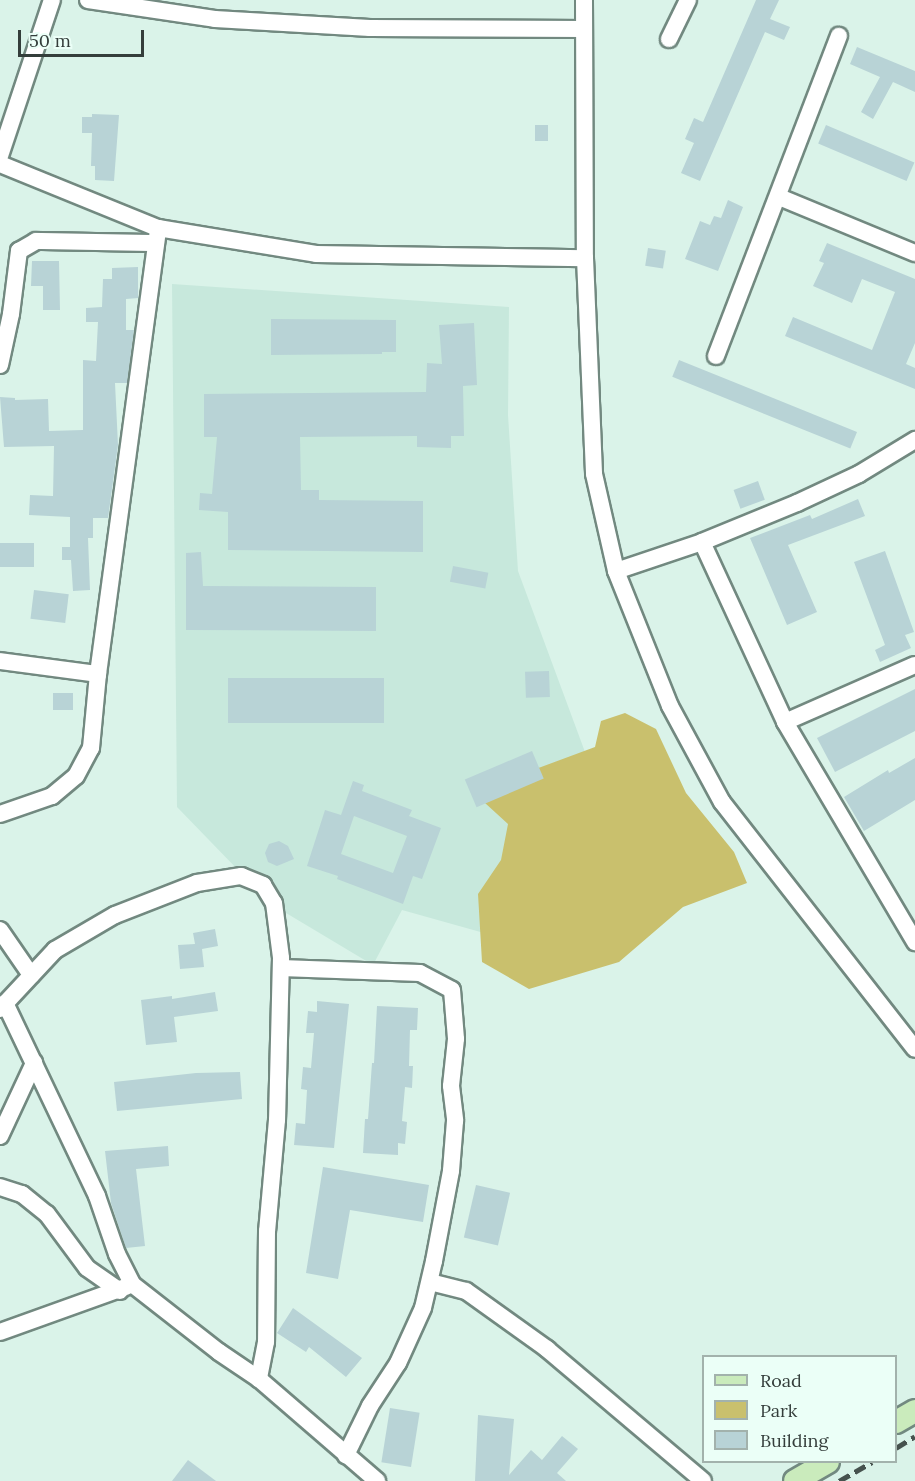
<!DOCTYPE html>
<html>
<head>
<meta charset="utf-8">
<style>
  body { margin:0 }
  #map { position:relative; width:915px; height:1481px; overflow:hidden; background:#daf3e9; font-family:Lora,serif }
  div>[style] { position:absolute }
  .built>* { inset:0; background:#c7e8dc }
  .green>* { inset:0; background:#c9c06d }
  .building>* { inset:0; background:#b8d3d6; transform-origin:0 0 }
  .roads { filter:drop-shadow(2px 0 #728980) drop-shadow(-2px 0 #728980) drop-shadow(0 2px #728980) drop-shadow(0 -2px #728980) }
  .minor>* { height:16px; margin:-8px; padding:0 8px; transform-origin:8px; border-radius:8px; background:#fff }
  .major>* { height:22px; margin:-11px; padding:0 11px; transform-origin:11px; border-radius:11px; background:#caebbc }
  .rail>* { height:4.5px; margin-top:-2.25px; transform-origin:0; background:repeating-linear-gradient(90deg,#46524e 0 12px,transparent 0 18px) }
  span { translate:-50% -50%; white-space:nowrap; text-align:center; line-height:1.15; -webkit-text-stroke:4.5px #ebfff7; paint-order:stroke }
  .legend { position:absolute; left:702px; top:1355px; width:195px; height:108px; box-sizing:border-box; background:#ebfff7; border:2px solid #a2b2ac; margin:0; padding:8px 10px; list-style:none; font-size:18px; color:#343e3b }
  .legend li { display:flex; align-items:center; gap:12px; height:30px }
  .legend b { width:30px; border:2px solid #a2b2ac }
  .scale { position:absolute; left:18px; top:30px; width:126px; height:27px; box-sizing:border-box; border:3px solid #343e3b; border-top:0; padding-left:8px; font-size:18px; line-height:21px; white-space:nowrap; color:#343e3b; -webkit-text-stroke:4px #ebfff7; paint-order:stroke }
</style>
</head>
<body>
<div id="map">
  <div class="built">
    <i style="clip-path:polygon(172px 284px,509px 307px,508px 415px,518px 571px,595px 779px,509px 940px,402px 910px,373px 965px,271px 904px,177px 807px)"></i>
  </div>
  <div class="green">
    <i style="clip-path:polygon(625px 713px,656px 729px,686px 793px,734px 852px,747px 883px,683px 907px,619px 962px,529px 989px,482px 962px,478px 894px,501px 860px,508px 824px,485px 803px,490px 786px,595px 747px,601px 721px)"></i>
  </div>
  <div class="building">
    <i style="clip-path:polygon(756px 0,779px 0,770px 19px,790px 27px,784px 40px,765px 32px,700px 181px,681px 173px,694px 143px,685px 139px,694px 118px,703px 122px)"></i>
    <i style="clip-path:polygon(857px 47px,915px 71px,915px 92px,893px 82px,873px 119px,861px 112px,880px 77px,850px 64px)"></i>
    <i style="clip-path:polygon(92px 114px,119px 115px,114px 181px,95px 180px,95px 166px,91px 166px,92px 133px,82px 133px,82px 117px,92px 117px)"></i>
    <i style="left:535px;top:125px;width:13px;height:16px"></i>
    <i style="left:826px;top:125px;width:96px;height:20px;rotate:23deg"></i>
    <i style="clip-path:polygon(728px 200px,743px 207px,718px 271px,685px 259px,700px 221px,710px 225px,714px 216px,721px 218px)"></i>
    <i style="clip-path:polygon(827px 243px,915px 279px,915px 343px,906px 364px,915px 368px,915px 389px,785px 336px,793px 317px,872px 350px,895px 292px,862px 279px,852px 303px,813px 286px,824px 263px,819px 261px)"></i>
    <i style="left:648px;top:248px;width:18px;height:18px;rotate:9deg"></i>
    <i style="clip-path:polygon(32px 261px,59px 261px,60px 310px,43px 310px,43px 286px,31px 286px)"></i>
    <i style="clip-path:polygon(138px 267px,138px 298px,126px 299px,126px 330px,134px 330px,127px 383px,115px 383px,118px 445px,108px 518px,93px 518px,93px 538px,88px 538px,90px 590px,73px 591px,71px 560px,62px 560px,62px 547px,70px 547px,70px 517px,29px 515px,30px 495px,53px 496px,54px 446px,4px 447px,0 397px,15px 398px,15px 400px,48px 399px,49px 431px,83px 430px,83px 360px,96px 361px,98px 322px,86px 322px,86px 308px,102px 307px,103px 279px,112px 279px,112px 268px)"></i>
    <i style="clip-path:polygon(271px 319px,396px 320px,396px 352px,382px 352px,382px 354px,271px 355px)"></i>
    <i style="clip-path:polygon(474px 323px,477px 385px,463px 386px,464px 436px,451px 436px,451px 448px,417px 447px,417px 436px,300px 437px,301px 490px,319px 490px,319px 500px,423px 501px,423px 552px,228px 550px,228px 512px,199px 510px,200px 493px,212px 494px,217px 437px,204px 437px,204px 394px,426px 392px,427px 363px,442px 364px,439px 325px)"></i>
    <i style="left:679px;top:360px;width:192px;height:18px;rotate:22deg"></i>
    <i style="left:758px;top:481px;width:20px;height:26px;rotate:70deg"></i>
    <i style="clip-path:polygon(858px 499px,865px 516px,788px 545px,817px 612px,787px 625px,750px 538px,810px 515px,812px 519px)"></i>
    <i style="left:0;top:543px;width:34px;height:24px"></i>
    <i style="clip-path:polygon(885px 551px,914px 632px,905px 635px,911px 648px,880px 662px,875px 650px,885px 645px,854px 562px)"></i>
    <i style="clip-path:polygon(201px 552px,203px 586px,376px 587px,376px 631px,186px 630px,186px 553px)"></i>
    <i style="left:453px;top:566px;width:36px;height:16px;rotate:11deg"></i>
    <i style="left:34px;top:590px;width:35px;height:29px;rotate:7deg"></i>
    <i style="left:549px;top:671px;width:26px;height:24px;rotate:88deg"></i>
    <i style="left:384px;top:678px;width:45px;height:156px;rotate:90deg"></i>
    <i style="clip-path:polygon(915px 689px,915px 731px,835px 772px,817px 738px)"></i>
    <i style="left:53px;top:693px;width:20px;height:17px"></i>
    <i style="left:532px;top:751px;width:30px;height:73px;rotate:67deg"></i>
    <i style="clip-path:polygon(915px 758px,915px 800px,864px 831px,844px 797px,888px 770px,889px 773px)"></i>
    <i style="clip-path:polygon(evenodd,353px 781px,364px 785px,362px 791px,412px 810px,409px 816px,441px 828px,422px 879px,413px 876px,403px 904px,337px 879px,338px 876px,307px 866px,325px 810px,341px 815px,353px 781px,354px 816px,407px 836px,393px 873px,341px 854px,354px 816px)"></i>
    <i style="clip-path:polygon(279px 841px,288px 846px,294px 859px,277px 866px,268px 862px,265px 853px,269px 844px)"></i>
    <i style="clip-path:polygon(215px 929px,218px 946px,202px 949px,204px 967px,180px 969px,178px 945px,195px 944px,193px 933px)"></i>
    <i style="clip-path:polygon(215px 992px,218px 1011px,174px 1017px,177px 1042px,146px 1045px,141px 1000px,172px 996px,172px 999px)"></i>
    <i style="clip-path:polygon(317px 1001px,349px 1004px,334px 1148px,294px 1145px,296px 1123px,305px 1124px,307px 1090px,301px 1089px,303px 1067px,311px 1068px,314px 1033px,306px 1033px,308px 1011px,317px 1012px)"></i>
    <i style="clip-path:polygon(377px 1006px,418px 1008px,417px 1030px,410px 1030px,409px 1066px,413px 1066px,412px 1088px,405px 1087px,402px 1121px,407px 1122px,405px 1144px,398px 1143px,398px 1155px,363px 1153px,365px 1119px,368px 1119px,372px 1063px,374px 1063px)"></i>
    <i style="clip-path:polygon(240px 1072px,242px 1099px,117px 1111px,114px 1082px,196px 1073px)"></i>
    <i style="clip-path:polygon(168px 1146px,169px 1166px,136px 1169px,145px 1246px,126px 1248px,111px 1203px,105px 1151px)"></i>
    <i style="clip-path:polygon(323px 1167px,429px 1185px,423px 1222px,350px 1210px,338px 1279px,306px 1273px)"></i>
    <i style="left:476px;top:1185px;width:35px;height:54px;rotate:13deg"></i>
    <i style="clip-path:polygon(293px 1308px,362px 1358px,346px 1377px,309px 1347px,306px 1352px,277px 1333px)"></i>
    <i style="left:390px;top:1408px;width:30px;height:55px;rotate:9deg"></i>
    <i style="clip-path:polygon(478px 1415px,514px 1419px,509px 1475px,531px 1450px,542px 1460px,562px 1436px,578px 1449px,557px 1473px,566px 1481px,475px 1481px)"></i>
    <i style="clip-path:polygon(188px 1460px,216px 1481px,172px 1481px)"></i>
  </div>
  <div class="roads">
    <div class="minor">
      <i style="left:88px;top:0;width:128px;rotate:8.5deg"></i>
      <i style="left:215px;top:19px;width:155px;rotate:3.3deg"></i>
      <i style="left:370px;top:28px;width:214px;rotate:0.3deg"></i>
      <i style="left:584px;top:0;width:258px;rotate:89.8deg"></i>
      <i style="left:585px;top:258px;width:216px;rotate:87.6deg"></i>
      <i style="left:594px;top:474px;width:99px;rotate:77.2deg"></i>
      <i style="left:616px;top:571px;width:145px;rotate:68.2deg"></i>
      <i style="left:670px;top:706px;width:109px;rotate:61.6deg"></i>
      <i style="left:722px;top:802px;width:313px;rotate:52deg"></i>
      <i style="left:669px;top:39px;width:43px;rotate:-64deg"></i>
      <i style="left:0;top:156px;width:164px;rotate:-71.6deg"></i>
      <i style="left:0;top:164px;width:170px;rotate:22.1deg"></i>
      <i style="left:158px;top:228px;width:160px;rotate:9.3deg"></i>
      <i style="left:316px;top:254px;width:269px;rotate:0.9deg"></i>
      <i style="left:779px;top:197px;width:147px;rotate:22.4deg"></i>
      <i style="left:716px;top:356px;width:343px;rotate:-69deg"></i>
      <i style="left:0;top:365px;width:52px;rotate:-77.8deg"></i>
      <i style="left:11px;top:314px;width:64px;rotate:-82.8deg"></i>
      <i style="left:19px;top:251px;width:20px;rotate:-30deg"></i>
      <i style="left:36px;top:241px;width:120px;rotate:1deg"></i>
      <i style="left:702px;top:542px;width:198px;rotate:65.2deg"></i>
      <i style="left:785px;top:722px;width:256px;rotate:59.4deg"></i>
      <i style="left:616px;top:571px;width:91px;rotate:-18.6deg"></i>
      <i style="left:702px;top:542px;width:103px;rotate:-22.3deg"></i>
      <i style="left:797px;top:503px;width:68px;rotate:-25.1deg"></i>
      <i style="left:859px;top:474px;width:66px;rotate:-31.3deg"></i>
      <i style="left:0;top:661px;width:99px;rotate:7.6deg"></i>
      <i style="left:785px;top:722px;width:142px;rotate:-23.7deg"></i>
      <i style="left:0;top:814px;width:55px;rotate:-19.1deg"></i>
      <i style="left:52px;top:796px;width:31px;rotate:-40deg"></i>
      <i style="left:76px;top:776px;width:32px;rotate:-62deg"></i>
      <i style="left:91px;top:748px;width:74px;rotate:-84.6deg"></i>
      <i style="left:98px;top:674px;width:450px;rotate:-82.3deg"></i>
      <i style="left:0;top:930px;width:55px;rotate:55.4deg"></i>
      <i style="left:281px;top:968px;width:139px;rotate:2.1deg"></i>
      <i style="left:420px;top:973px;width:36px;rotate:28deg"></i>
      <i style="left:452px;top:990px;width:49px;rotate:85.3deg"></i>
      <i style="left:456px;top:1039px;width:47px;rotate:96.1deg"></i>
      <i style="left:451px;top:1086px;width:35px;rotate:83deg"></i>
      <i style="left:455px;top:1121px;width:50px;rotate:94.6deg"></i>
      <i style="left:451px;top:1171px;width:92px;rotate:100.7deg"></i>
      <i style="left:434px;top:1261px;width:48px;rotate:103.2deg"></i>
      <i style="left:423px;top:1308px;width:60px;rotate:114.4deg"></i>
      <i style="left:398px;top:1363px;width:51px;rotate:123.1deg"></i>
      <i style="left:370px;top:1406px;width:55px;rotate:116.1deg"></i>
      <i style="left:5px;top:1003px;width:214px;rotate:64.5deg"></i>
      <i style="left:97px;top:1196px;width:61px;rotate:71deg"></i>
      <i style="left:117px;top:1254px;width:34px;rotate:63deg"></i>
      <i style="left:132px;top:1284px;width:110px;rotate:38deg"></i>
      <i style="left:219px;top:1352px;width:48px;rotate:34deg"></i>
      <i style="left:259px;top:1379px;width:156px;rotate:40.8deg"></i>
      <i style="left:0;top:1009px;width:81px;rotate:-47deg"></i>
      <i style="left:55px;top:950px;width:69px;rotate:-30.3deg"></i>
      <i style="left:115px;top:915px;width:88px;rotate:-21.3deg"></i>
      <i style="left:197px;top:883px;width:45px;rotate:-9deg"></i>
      <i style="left:241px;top:876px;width:24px;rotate:22deg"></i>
      <i style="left:263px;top:885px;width:21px;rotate:59deg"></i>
      <i style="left:274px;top:903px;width:55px;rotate:82.7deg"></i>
      <i style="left:281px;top:958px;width:162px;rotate:91.4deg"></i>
      <i style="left:277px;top:1120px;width:111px;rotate:95.1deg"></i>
      <i style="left:267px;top:1231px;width:111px;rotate:90.5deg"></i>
      <i style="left:266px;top:1342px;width:38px;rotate:101deg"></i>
      <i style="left:0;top:1136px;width:81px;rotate:-65deg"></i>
      <i style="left:0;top:1187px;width:23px;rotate:18deg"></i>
      <i style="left:22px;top:1194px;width:32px;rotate:39deg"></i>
      <i style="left:47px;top:1214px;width:67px;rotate:53.5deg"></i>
      <i style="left:87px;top:1268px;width:40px;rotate:34.9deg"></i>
      <i style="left:430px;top:1282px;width:37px;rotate:14deg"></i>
      <i style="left:466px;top:1291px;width:100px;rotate:35.6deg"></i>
      <i style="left:547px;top:1349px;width:204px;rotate:40.2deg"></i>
      <i style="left:0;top:1332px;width:134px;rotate:-19.7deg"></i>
    </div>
    <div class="major">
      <i style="left:896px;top:1422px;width:22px;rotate:-30deg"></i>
      <i style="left:795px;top:1481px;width:38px;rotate:-30deg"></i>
    </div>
  </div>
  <div class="rail">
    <i style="left:896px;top:1448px;width:22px;rotate:-32deg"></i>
    <i style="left:839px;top:1481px;width:38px;rotate:-30deg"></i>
  </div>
  <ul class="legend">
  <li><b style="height:8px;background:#caebbc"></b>Road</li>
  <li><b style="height:16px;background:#c9c06d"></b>Park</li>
  <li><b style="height:16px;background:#b8d3d6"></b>Building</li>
  </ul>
  <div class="scale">50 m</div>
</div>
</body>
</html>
